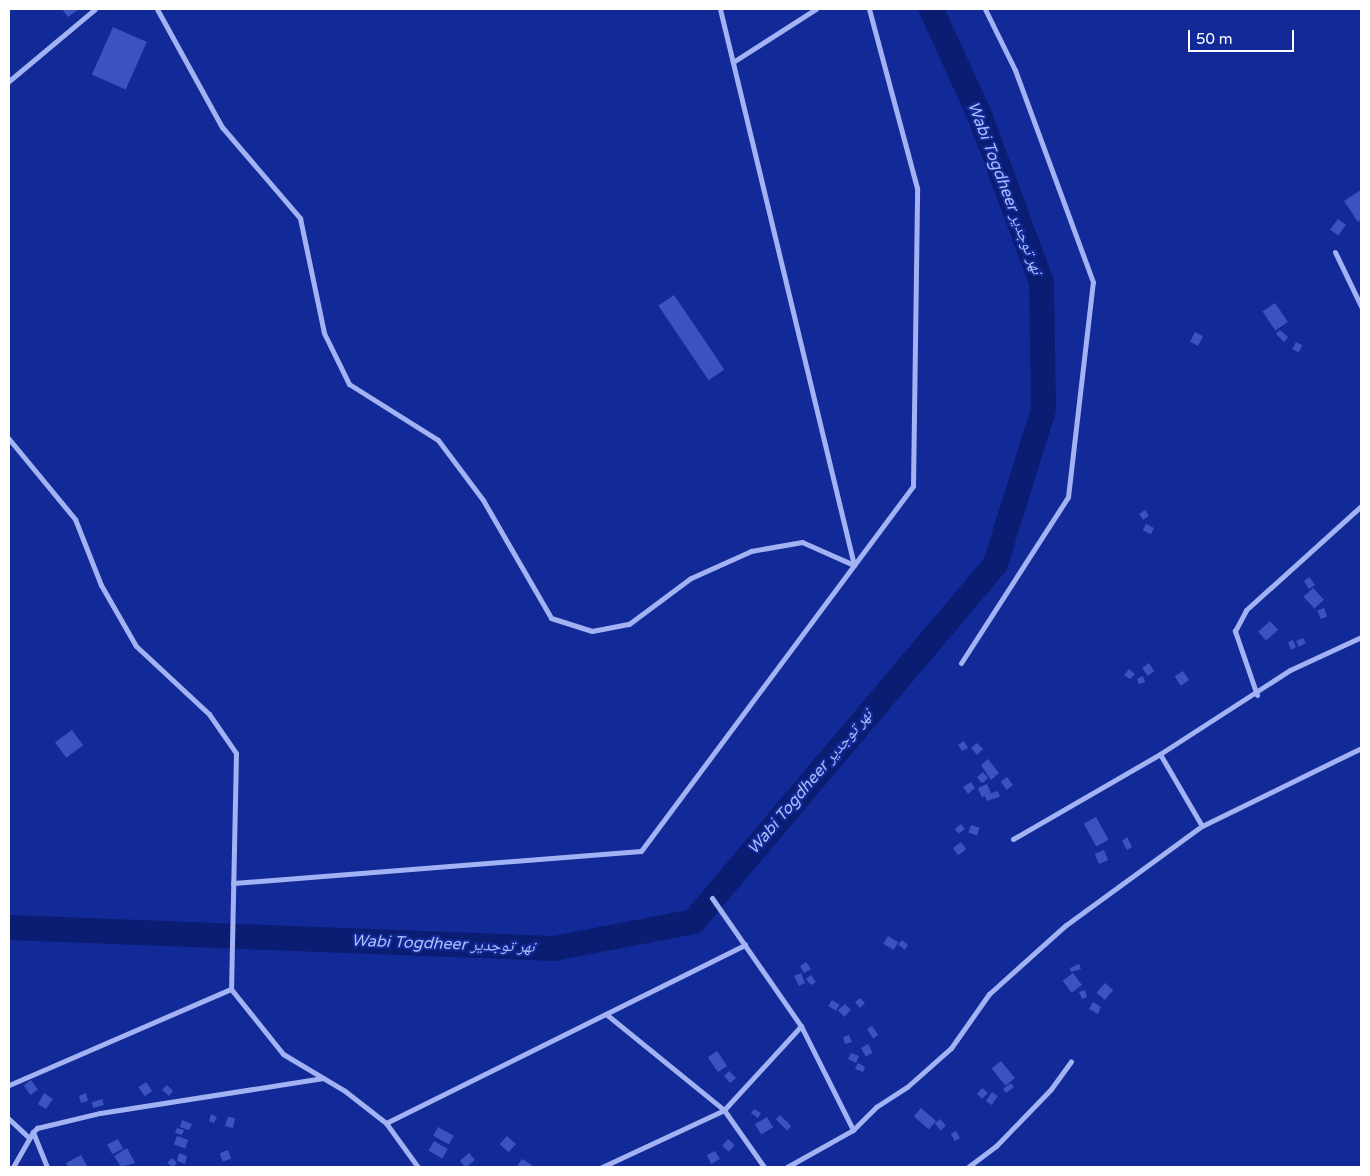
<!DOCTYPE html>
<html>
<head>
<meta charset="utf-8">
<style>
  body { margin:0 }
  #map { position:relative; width:1370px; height:1176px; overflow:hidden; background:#112a97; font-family:"Varela Round","Noto Naskh Arabic",sans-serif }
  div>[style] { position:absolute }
  .river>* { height:25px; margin:-12.5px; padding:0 12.5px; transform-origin:12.5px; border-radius:12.5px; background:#0b1d73 }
  .building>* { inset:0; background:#3a53bf; transform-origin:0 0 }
  .street>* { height:5px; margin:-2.5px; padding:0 2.5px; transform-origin:2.5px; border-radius:2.5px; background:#a2b2f3 }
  span { translate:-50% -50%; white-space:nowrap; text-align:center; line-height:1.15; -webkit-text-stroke:4px #112a97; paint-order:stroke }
  .water-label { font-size:16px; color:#aebefa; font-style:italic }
  .frame { position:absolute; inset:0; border:10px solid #fff; pointer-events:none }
  .scale { position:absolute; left:1188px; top:30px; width:106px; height:22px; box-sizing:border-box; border:2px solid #fff; border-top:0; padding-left:6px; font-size:15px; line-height:18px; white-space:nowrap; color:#fff; -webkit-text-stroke:4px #112a97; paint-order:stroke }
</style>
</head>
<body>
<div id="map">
  <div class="river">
    <i style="left:9px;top:927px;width:544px;rotate:2.21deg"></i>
    <i style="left:553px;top:948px;width:143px;rotate:-10.9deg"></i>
    <i style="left:693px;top:921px;width:468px;rotate:-49.8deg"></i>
    <i style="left:995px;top:563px;width:161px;rotate:-72.7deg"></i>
    <i style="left:1043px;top:409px;width:127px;rotate:-90.9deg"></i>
    <i style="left:1041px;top:282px;width:176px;rotate:-110.3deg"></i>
    <i style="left:980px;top:117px;width:119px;rotate:-114.4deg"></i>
  </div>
  <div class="building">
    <i style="clip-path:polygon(62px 9px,79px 9px,68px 17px)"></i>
    <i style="left:113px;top:27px;width:37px;height:52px;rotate:24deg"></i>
    <i style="clip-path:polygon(1361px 190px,1361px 220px,1358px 222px,1344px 201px)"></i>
    <i style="left:1338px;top:219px;width:10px;height:13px;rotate:37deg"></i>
    <i style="left:674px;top:295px;width:90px;height:19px;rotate:56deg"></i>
    <i style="left:1275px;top:303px;width:23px;height:15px;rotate:56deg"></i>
    <i style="clip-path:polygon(1280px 330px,1288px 337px,1284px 342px,1276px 334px)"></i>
    <i style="left:1195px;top:332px;width:9px;height:11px;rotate:27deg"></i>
    <i style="left:1296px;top:342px;width:7px;height:8px;rotate:27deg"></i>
    <i style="left:1145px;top:510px;width:7px;height:7px;rotate:56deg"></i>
    <i style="left:1146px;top:524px;width:9px;height:7px;rotate:27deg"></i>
    <i style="clip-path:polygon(1309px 577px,1315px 585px,1309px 589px,1304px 581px)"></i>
    <i style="left:1313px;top:588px;width:16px;height:13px;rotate:47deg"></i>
    <i style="left:1324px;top:608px;width:9px;height:7px;rotate:69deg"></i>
    <i style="left:1270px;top:621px;width:12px;height:16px;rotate:48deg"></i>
    <i style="clip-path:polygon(1303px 638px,1306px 643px,1299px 647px,1296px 641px)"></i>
    <i style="clip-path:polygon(1293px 640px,1296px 647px,1291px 650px,1288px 642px)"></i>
    <i style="clip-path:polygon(1149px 663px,1154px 671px,1148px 676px,1142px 668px)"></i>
    <i style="clip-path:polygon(1129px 669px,1135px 674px,1130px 679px,1124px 675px)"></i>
    <i style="left:1183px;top:671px;width:11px;height:10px;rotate:56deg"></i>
    <i style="clip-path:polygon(1143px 676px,1145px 682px,1139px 684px,1137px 679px)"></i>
    <i style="left:72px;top:730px;width:19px;height:21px;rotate:54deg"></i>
    <i style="clip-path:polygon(964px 741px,968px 748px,962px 751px,958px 745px)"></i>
    <i style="clip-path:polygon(977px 743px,983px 749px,977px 755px,971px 748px)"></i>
    <i style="clip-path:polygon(988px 759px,999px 773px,991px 780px,981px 765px)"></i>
    <i style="left:983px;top:772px;width:8px;height:8px;rotate:50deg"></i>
    <i style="left:1007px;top:777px;width:10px;height:8px;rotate:53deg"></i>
    <i style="clip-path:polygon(971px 782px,975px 788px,968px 794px,963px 787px)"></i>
    <i style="left:987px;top:784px;width:10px;height:10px;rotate:66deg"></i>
    <i style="left:998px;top:791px;width:6px;height:14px;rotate:72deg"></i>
    <i style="left:1096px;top:817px;width:26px;height:14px;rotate:61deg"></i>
    <i style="left:961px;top:824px;width:6px;height:8px;rotate:51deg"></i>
    <i style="left:971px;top:825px;width:9px;height:8px;rotate:18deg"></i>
    <i style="clip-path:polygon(1127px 837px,1132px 847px,1127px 850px,1122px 841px)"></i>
    <i style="left:961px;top:842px;width:9px;height:10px;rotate:54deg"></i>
    <i style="left:1104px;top:850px;width:11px;height:10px;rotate:68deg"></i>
    <i style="left:888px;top:936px;width:12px;height:9px;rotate:31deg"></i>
    <i style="left:902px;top:940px;width:8px;height:6px;rotate:40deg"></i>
    <i style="clip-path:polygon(806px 962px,811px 969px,804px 973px,800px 966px)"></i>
    <i style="clip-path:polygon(1079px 964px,1081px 969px,1071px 972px,1070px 968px)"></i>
    <i style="clip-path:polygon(801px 973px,805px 983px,799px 986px,794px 976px)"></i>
    <i style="left:1073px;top:973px;width:15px;height:13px;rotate:53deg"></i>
    <i style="clip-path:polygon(811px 975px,816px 982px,811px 985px,806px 979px)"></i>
    <i style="left:1105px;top:983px;width:11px;height:13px;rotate:41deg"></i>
    <i style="clip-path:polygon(1085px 990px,1087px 997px,1082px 999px,1079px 992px)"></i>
    <i style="clip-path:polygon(860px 998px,865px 1003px,860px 1008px,855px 1002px)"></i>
    <i style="left:832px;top:1000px;width:9px;height:7px;rotate:32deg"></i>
    <i style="clip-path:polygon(1093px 1002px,1101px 1007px,1098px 1014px,1089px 1009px)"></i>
    <i style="clip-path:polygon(845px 1004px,851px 1010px,844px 1017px,838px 1010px)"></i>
    <i style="left:872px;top:1026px;width:11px;height:6px;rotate:56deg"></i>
    <i style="clip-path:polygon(849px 1035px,852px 1042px,845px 1044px,843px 1037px)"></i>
    <i style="left:868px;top:1044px;width:10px;height:8px;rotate:61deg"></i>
    <i style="left:717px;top:1051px;width:18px;height:11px;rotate:56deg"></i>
    <i style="clip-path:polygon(851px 1053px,859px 1056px,856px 1063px,848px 1059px)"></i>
    <i style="left:1001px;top:1061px;width:22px;height:12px;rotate:51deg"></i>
    <i style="clip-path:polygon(858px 1063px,865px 1067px,863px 1072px,855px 1069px)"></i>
    <i style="clip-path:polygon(729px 1071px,736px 1078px,730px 1083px,724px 1076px)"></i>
    <i style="left:31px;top:1080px;width:12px;height:9px;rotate:55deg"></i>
    <i style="left:146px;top:1082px;width:11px;height:9px;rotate:56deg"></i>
    <i style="left:1011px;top:1083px;width:5px;height:10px;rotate:53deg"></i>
    <i style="clip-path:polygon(167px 1085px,173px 1091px,169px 1096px,162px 1090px)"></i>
    <i style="clip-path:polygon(982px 1088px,988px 1093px,982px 1099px,977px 1094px)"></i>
    <i style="left:992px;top:1092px;width:7px;height:11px;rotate:34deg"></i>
    <i style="clip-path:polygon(44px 1093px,53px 1099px,46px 1109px,38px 1104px)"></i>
    <i style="clip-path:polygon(86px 1093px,88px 1101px,81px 1103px,79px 1096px)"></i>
    <i style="left:102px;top:1099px;width:6px;height:11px;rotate:72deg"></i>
    <i style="left:921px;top:1108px;width:20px;height:11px;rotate:41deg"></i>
    <i style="clip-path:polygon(754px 1109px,761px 1113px,758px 1118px,751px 1113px)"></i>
    <i style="clip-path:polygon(211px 1114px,217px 1117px,214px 1123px,209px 1121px)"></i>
    <i style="left:780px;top:1115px;width:16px;height:6px;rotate:45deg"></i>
    <i style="clip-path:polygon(228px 1117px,235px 1118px,233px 1128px,225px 1126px)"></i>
    <i style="left:767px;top:1117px;width:12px;height:14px;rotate:59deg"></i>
    <i style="left:940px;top:1119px;width:9px;height:7px;rotate:49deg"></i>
    <i style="clip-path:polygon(182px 1120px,192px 1124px,189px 1130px,180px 1127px)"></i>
    <i style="left:438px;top:1127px;width:18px;height:10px;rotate:29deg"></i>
    <i style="clip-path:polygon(177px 1128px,184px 1130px,182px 1135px,175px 1133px)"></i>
    <i style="left:956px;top:1131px;width:8px;height:6px;rotate:60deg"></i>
    <i style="left:177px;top:1136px;width:12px;height:9px;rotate:20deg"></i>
    <i style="left:507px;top:1136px;width:12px;height:11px;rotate:42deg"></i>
    <i style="left:118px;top:1139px;width:11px;height:12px;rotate:63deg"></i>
    <i style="left:728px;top:1139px;width:9px;height:9px;rotate:41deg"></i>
    <i style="left:434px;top:1141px;width:16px;height:11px;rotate:30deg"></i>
    <i style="clip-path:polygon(127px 1148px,135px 1163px,121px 1167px,114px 1156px)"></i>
    <i style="left:228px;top:1150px;width:9px;height:9px;rotate:69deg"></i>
    <i style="clip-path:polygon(715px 1151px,720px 1159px,711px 1164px,707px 1155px)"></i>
    <i style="clip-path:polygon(179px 1153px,187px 1156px,185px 1164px,177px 1161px)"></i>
    <i style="left:469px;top:1153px;width:9px;height:12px;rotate:49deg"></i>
    <i style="clip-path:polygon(81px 1155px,87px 1166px,68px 1167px,66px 1163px)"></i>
    <i style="clip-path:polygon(172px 1158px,177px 1163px,173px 1167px,167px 1163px)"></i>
    <i style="clip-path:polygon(522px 1159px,532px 1165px,530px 1167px,517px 1166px)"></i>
  </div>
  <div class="street">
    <i style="left:157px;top:9px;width:135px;rotate:61.2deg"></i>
    <i style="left:222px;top:127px;width:120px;rotate:49.4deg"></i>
    <i style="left:300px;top:218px;width:117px;rotate:78.2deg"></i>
    <i style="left:324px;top:333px;width:57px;rotate:63.9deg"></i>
    <i style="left:349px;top:384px;width:105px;rotate:32.2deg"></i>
    <i style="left:438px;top:440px;width:75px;rotate:53.1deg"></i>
    <i style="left:483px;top:500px;width:136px;rotate:60deg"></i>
    <i style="left:551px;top:618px;width:43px;rotate:17.6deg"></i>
    <i style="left:592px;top:631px;width:38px;rotate:-11deg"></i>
    <i style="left:629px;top:624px;width:77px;rotate:-36.6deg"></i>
    <i style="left:691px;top:578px;width:66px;rotate:-24.2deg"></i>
    <i style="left:751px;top:551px;width:52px;rotate:-10deg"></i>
    <i style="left:802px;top:542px;width:57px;rotate:23.9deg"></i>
    <i style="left:720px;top:9px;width:572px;rotate:76.45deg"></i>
    <i style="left:733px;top:62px;width:98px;rotate:-32.6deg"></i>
    <i style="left:9px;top:81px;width:112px;rotate:-39.9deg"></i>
    <i style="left:1335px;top:252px;width:60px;rotate:64.3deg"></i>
    <i style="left:9px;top:439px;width:104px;rotate:50.5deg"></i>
    <i style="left:75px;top:519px;width:71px;rotate:68.5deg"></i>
    <i style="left:101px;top:585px;width:70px;rotate:60.2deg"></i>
    <i style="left:136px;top:646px;width:100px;rotate:43deg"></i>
    <i style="left:209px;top:714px;width:47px;rotate:55.3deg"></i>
    <i style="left:236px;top:753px;width:236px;rotate:91.2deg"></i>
    <i style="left:961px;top:663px;width:197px;rotate:-57.2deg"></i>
    <i style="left:1068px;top:497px;width:216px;rotate:-83.4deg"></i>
    <i style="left:1093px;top:282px;width:226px;rotate:-110.2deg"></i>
    <i style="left:1015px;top:70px;width:68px;rotate:-116.2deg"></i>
    <i style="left:1257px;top:695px;width:68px;rotate:-109deg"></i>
    <i style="left:1235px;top:631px;width:24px;rotate:-62deg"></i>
    <i style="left:1246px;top:610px;width:155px;rotate:-42.1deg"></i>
    <i style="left:1202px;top:826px;width:177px;rotate:-26.1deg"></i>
    <i style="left:1013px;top:839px;width:170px;rotate:-30deg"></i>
    <i style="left:233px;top:883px;width:409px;rotate:-4.5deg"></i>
    <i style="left:641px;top:851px;width:455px;rotate:-53.3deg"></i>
    <i style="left:913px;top:486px;width:298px;rotate:-89.2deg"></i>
    <i style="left:917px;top:188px;width:185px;rotate:-105deg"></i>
    <i style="left:712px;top:898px;width:156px;rotate:55.2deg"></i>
    <i style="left:801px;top:1026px;width:116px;rotate:63.4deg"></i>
    <i style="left:231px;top:989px;width:83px;rotate:51.3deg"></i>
    <i style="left:283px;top:1054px;width:72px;rotate:30.8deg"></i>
    <i style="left:345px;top:1091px;width:52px;rotate:38deg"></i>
    <i style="left:386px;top:1123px;width:54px;rotate:54deg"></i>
    <i style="left:606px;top:1014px;width:152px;rotate:39.1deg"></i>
    <i style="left:724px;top:1110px;width:70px;rotate:54.9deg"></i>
    <i style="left:9px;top:1085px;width:242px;rotate:-23.4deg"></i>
    <i style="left:9px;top:1119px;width:25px;rotate:43deg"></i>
    <i style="left:386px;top:1123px;width:401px;rotate:-26.4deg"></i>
    <i style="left:13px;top:1167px;width:40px;rotate:-60.3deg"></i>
    <i style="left:47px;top:1167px;width:38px;rotate:-112deg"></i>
    <i style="left:33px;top:1132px;width:6px;rotate:-45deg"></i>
    <i style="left:37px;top:1128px;width:65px;rotate:-13.4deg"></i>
    <i style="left:100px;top:1113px;width:226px;rotate:-8.9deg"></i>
    <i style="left:602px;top:1167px;width:135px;rotate:-25deg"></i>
    <i style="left:724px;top:1110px;width:114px;rotate:-47.5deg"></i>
    <i style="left:787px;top:1167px;width:76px;rotate:-29.3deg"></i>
    <i style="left:853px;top:1130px;width:33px;rotate:-45deg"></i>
    <i style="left:876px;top:1107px;width:37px;rotate:-33deg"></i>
    <i style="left:907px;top:1087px;width:59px;rotate:-41.6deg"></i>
    <i style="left:951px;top:1048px;width:66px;rotate:-54.9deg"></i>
    <i style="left:989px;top:994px;width:103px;rotate:-41.9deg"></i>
    <i style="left:1066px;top:925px;width:168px;rotate:-36.1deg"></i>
    <i style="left:1202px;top:826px;width:83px;rotate:-120.3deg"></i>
    <i style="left:1160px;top:754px;width:155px;rotate:-32.9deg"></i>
    <i style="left:1290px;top:670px;width:78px;rotate:-24.9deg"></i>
    <i style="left:968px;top:1167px;width:35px;rotate:-37deg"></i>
    <i style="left:996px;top:1146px;width:79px;rotate:-46deg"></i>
    <i style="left:1051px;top:1089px;width:34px;rotate:-54deg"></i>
  </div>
  <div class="water-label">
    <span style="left:1005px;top:188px;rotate:69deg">Wabi Togdheer نهر توجدير</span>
    <span style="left:810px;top:782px;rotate:-50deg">Wabi Togdheer نهر توجدير</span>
    <span style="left:443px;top:944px;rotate:2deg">Wabi Togdheer نهر توجدير</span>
  </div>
  <div class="frame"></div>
  <div class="scale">50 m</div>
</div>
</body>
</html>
